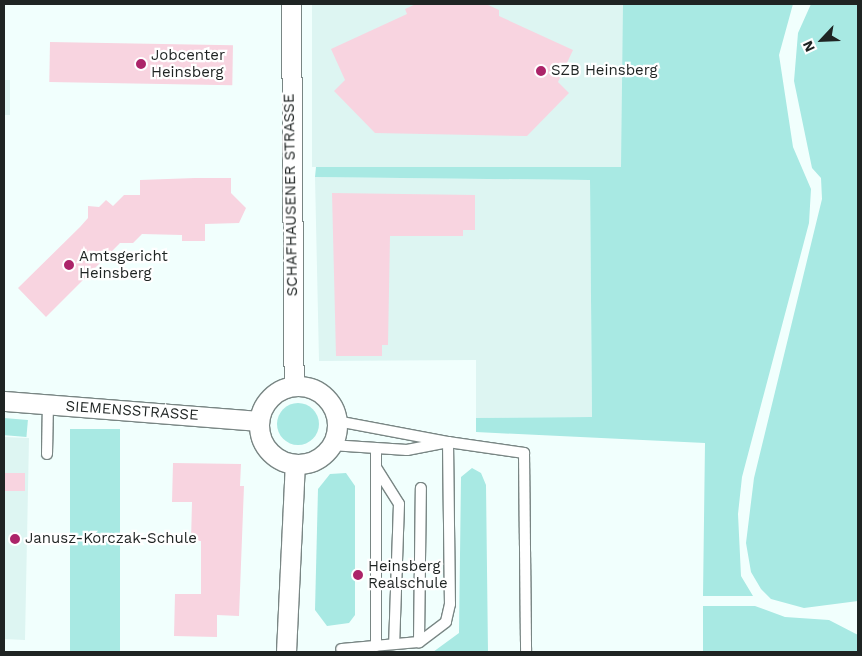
<!DOCTYPE html>
<html>
<head>
<meta charset="utf-8">
<style>
  body { margin:0 }
  #map { position:relative; width:862px; height:656px; overflow:hidden; background:#f1fffd; font-family:"Work Sans",sans-serif }
  div>[style] { position:absolute }
  .built>* { inset:0; background:#ddf5f2; transform-origin:0 0 }
  .green>* { inset:0; background:#a8e9e3; transform-origin:0 0 }
  .round { border-radius:50% }
  .building>* { inset:0; background:#f8d4e0; transform-origin:0 0 }
  .roads { filter:drop-shadow(1px 0 #798684) drop-shadow(-1px 0 #798684) drop-shadow(0 1px #798684) drop-shadow(0 -1px #798684) }
  .lane>* { height:10px; margin:-5px; padding:0 5px; transform-origin:5px; border-radius:5px; background:#fff }
  .street>* { height:19px; margin:-9.5px; padding:0 9.5px; transform-origin:9.5px; border-radius:9.5px; background:#fff }
  .street>.ring { margin:-9.5px; padding:0; box-sizing:content-box; background:none; border:19px solid #fff; border-radius:50% }
  .dots>* { width:14px; height:14px; translate:-50% -50%; box-sizing:border-box; border:2px solid #fff; border-radius:50% }
  span { translate:-50% -50%; white-space:nowrap; text-align:center; line-height:1.15; -webkit-text-stroke:4.5px #fff; paint-order:stroke }
  .poi-label { font-size:15px; color:#1f2423 }
  .left { translate:0 -50%; text-align:left }
  .street-label { font-size:15px; color:#1f2423 }
  .frame { position:absolute; inset:0; border:5px solid #1f2423; pointer-events:none }
  .north { position:absolute; left:797px; top:15px; width:50px; height:50px; -webkit-text-stroke:4px #fff; paint-order:stroke; rotate:245deg; font-size:14px; font-weight:700; line-height:20px; text-align:center; color:#1f2423 }
  .north::after { content:''; display:block; margin:auto; width:18px; height:22px; background:#1f2423; clip-path:polygon(50% 0,100% 100%,50% 72%,0 100%) }
</style>
</head>
<body>
<div id="map">
  <div class="built">
    <i style="left:312px;top:4px;width:311px;height:163px"></i>
    <i style="left:4px;top:80px;width:6px;height:35px"></i>
    <i style="clip-path:polygon(315px 177px,590px 180px,592px 417px,476px 418px,476px 360px,319px 361px)"></i>
    <i style="clip-path:polygon(4px 437px,29px 438px,25px 640px,4px 639px)"></i>
  </div>
  <div class="green">
    <i style="clip-path:polygon(623px 4px,793px 4px,779px 55px,793px 147px,811px 189px,809px 223px,742px 477px,738px 514px,741px 576px,753px 596px,703px 596px,705px 443px,476px 432px,476px 418px,592px 417px,590px 180px,315px 177px,316px 167px,621px 167px)"></i>
    <i style="clip-path:polygon(811px 4px,858px 4px,858px 601px,804px 608px,771px 599px,761px 589px,751px 572px,746px 543px,754px 478px,822px 199px,821px 178px,812px 168px,794px 81px,798px 33px)"></i>
    <i class="round" style="left:277px;top:403px;width:42px;height:42px"></i>
    <i style="left:4px;top:418px;width:24px;height:17px;rotate:5deg"></i>
    <i style="left:70px;top:429px;width:50px;height:223px"></i>
    <i style="clip-path:polygon(472px 468px,481px 473px,486px 485px,488px 652px,433px 652px,459px 633px,461px 477px)"></i>
    <i style="clip-path:polygon(346px 473px,355px 486px,355px 615px,349px 623px,327px 626px,315px 610px,318px 489px,330px 474px)"></i>
    <i style="clip-path:polygon(703px 606px,755px 606px,785px 617px,829px 620px,858px 635px,858px 652px,703px 652px)"></i>
  </div>
  <div class="building">
    <i style="clip-path:polygon(416px 4px,486px 4px,499px 10px,499px 16px,573px 50px,558px 82px,569px 93px,527px 136px,375px 133px,334px 91px,345px 80px,331px 49px,407px 14px,405px 9px)"></i>
    <i style="left:50px;top:42px;width:183px;height:40px;rotate:1deg"></i>
    <i style="clip-path:polygon(195px 178px,231px 178px,231px 193px,246px 208px,239px 223px,205px 224px,205px 241px,182px 241px,182px 235px,142px 234px,133px 243px,120px 243px,46px 317px,18px 288px,80px 227px,88px 218px,88px 206px,99px 207px,106px 200px,113px 206px,124px 195px,140px 195px,140px 180px)"></i>
    <i style="clip-path:polygon(332px 193px,475px 195px,475px 230px,463px 230px,463px 236px,390px 236px,388px 345px,382px 345px,382px 356px,336px 356px)"></i>
    <i style="clip-path:polygon(173px 463px,241px 464px,240px 486px,244px 486px,239px 616px,217px 615px,217px 637px,174px 636px,175px 594px,201px 594px,201px 541px,191px 541px,192px 502px,172px 502px)"></i>
    <i style="left:4px;top:473px;width:21px;height:18px"></i>
  </div>
  <div class="roads">
    <div class="lane">
      <i style="left:337px;top:421px;width:113px;rotate:10.7deg"></i>
      <i style="left:448px;top:442px;width:162px;rotate:89.3deg"></i>
      <i style="left:450px;top:604px;width:18px;rotate:103deg"></i>
      <i style="left:446px;top:622px;width:34px;rotate:143deg"></i>
      <i style="left:419px;top:642px;width:78px;rotate:174.9deg"></i>
      <i style="left:331px;top:445px;width:76px;rotate:3.8deg"></i>
      <i style="left:407px;top:450px;width:42px;rotate:-11deg"></i>
      <i style="left:448px;top:442px;width:77px;rotate:8.2deg"></i>
      <i style="left:524px;top:453px;width:199px;rotate:89.4deg"></i>
      <i style="left:376px;top:450px;width:196px;rotate:90deg"></i>
      <i style="left:47px;top:454px;width:50px;rotate:-88.9deg"></i>
      <i style="left:377px;top:469px;width:41px;rotate:57.8deg"></i>
      <i style="left:399px;top:504px;width:140px;rotate:92deg"></i>
      <i style="left:419px;top:642px;width:154px;rotate:-89.3deg"></i>
    </div>
    <div class="street">
      <i style="left:291px;top:4px;width:382px;rotate:89.6deg"></i>
      <i class="ring" style="left:259px;top:386px;width:59px;height:59px"></i>
      <i style="left:4px;top:401px;width:256px;rotate:4.5deg"></i>
      <i style="left:286px;top:652px;width:188px;rotate:-87.3deg"></i>
    </div>
  </div>
  <div class="dots">
    <i style="left:141px;top:64px;background:#ac2469"></i>
    <i style="left:541px;top:71px;background:#ac2469"></i>
    <i style="left:69px;top:265px;background:#ac2469"></i>
    <i style="left:15px;top:539px;background:#ac2469"></i>
    <i style="left:358px;top:575px;background:#ac2469"></i>
  </div>
  <div class="poi-label">
    <span class="left" style="left:151px;top:64px">Jobcenter<br>Heinsberg</span>
    <span class="left" style="left:551px;top:71px">SZB Heinsberg</span>
    <span class="left" style="left:79px;top:265px">Amtsgericht<br>Heinsberg</span>
    <span class="left" style="left:25px;top:539px">Janusz-Korczak-Schule</span>
    <span class="left" style="left:368px;top:575px">Heinsberg<br>Realschule</span>
  </div>
  <div class="street-label">
    <span style="left:291px;top:195px;rotate:-91deg">SCHAFHAUSENER STRASSE</span>
    <span style="left:132px;top:411px;rotate:4deg">SIEMENSSTRASSE</span>
  </div>
  <div class="frame"></div>
  <div class="north">N</div>
</div>
</body>
</html>
